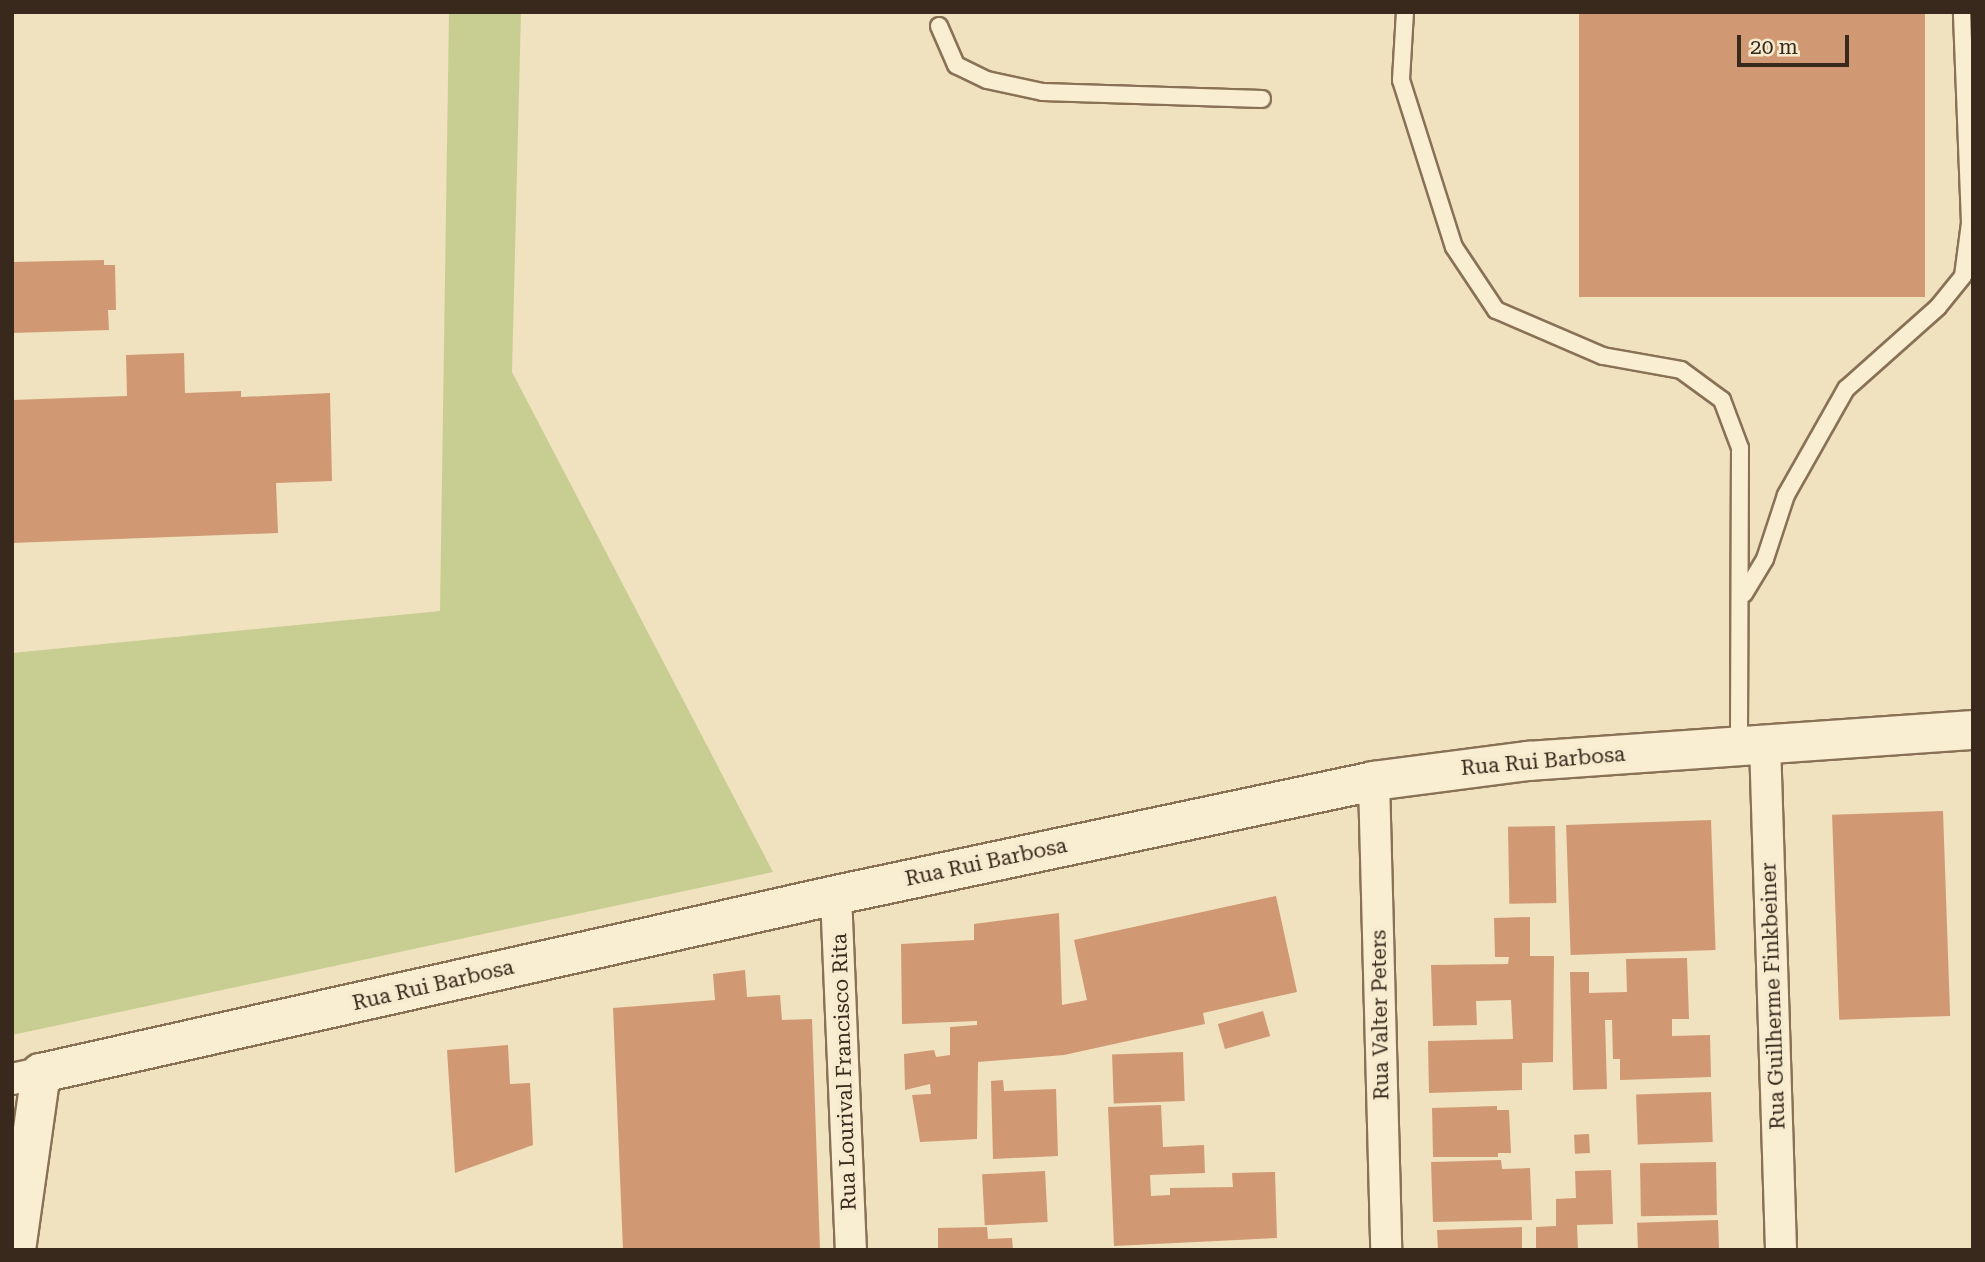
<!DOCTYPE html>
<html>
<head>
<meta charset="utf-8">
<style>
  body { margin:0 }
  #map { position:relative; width:1985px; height:1262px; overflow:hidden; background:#f0e1bf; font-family:"Roboto Serif",serif }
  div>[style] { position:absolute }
  .green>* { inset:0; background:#c8ce92 }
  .building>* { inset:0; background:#d09973; transform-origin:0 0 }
  .roads { filter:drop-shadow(2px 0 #897156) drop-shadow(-2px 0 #897156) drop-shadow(0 2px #897156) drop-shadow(0 -2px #897156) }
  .lane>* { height:16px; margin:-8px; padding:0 8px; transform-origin:8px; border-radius:8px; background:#faeed2 }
  .street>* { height:30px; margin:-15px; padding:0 15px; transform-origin:15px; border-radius:15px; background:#faeed2 }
  .secondary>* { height:38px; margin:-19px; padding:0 19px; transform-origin:19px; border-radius:19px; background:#faeed2 }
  span { translate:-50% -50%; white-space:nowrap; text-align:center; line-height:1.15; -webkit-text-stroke:7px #f7ebcf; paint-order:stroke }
  .street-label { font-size:21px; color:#38291c }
  .frame { position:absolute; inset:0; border:14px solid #38291c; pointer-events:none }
  .scale { position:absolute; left:1737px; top:35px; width:112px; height:32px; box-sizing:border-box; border:4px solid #38291c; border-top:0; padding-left:9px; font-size:21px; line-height:24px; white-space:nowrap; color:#38291c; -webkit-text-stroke:5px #f7ebcf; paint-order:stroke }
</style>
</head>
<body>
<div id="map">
  <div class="green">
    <i style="clip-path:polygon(449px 12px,521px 12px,512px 372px,773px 872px,12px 1035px,12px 653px,440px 611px)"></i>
  </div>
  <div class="building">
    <i style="left:1579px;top:12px;width:346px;height:285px"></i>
    <i style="clip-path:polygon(104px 260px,104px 265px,115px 265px,116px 310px,108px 310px,109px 330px,12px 333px,12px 262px)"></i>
    <i style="clip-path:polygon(184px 353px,185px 393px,241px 391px,241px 397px,330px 393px,332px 481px,276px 483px,278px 533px,12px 543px,12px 400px,127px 396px,126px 355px)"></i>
    <i style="left:1943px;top:811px;width:205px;height:111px;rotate:88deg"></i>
    <i style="left:1711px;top:820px;width:130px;height:145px;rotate:88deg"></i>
    <i style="left:1555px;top:826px;width:77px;height:47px;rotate:89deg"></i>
    <i style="clip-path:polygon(1276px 896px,1297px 992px,1203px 1013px,1205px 1024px,1064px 1055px,978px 1062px,977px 1139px,920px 1142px,912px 1095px,931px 1094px,930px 1084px,905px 1090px,904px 1054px,934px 1050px,936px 1057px,950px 1055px,950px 1027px,977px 1025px,977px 1021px,902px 1024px,901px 944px,974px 940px,974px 924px,1059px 913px,1062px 1005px,1087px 1000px,1074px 940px)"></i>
    <i style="clip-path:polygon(1530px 917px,1530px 956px,1554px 956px,1553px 1062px,1522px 1063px,1522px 1090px,1429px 1093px,1428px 1041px,1513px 1039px,1511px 1000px,1476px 1001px,1477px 1025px,1433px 1026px,1431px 965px,1508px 964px,1509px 957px,1495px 957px,1494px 918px)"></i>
    <i style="clip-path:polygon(1687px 958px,1689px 1019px,1672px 1019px,1672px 1036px,1710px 1035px,1711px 1077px,1620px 1080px,1620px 1059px,1613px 1059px,1612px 1020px,1605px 1020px,1607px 1089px,1573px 1090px,1570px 972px,1589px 972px,1589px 993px,1627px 992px,1626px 959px)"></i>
    <i style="clip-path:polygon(745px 970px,747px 997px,780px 995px,782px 1020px,812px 1019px,820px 1250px,623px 1250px,613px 1008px,715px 1000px,713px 974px)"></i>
    <i style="left:1263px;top:1011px;width:26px;height:47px;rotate:74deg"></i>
    <i style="clip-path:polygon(508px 1045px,510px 1084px,530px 1083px,533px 1145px,455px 1173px,447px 1050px)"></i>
    <i style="left:1183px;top:1052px;width:49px;height:71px;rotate:88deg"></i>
    <i style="clip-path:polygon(1003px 1080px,1004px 1091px,1056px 1089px,1058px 1156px,993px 1159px,991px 1081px)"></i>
    <i style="left:1711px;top:1092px;width:50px;height:75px;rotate:88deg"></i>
    <i style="clip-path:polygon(1161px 1105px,1163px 1147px,1204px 1145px,1205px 1173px,1150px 1175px,1151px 1196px,1170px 1195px,1170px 1188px,1233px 1187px,1232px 1173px,1275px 1172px,1277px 1238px,1114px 1246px,1108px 1107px)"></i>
    <i style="clip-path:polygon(1497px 1106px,1497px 1110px,1509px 1110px,1511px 1153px,1498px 1153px,1498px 1157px,1433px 1157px,1432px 1108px)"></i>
    <i style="left:1589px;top:1134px;width:19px;height:15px;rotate:87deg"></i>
    <i style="clip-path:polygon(1501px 1160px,1502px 1169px,1530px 1168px,1532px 1220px,1433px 1222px,1431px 1162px)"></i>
    <i style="left:1716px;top:1162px;width:53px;height:76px;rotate:89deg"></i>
    <i style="clip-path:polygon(1611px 1170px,1613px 1224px,1577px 1225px,1578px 1250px,1536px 1249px,1536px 1227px,1556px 1226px,1556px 1199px,1576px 1198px,1575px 1171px)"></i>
    <i style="left:1045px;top:1171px;width:51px;height:63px;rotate:87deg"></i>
    <i style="left:1718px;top:1220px;width:30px;height:81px;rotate:88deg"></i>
    <i style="clip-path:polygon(987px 1227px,988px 1239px,1012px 1238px,1013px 1250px,938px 1250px,938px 1228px)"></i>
    <i style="clip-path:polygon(1522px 1227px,1522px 1250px,1438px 1250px,1437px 1230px)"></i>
  </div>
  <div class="roads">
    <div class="lane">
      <i style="left:1405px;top:12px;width:68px;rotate:93.4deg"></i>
      <i style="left:1401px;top:80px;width:175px;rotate:72.4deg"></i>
      <i style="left:1454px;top:247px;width:76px;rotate:56.3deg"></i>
      <i style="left:1496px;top:310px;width:116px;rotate:23.3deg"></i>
      <i style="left:1603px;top:356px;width:79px;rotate:10.2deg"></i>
      <i style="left:1681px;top:370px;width:51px;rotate:36.2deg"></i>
      <i style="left:1722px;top:400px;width:51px;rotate:69.4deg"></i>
      <i style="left:1740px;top:448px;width:297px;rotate:90.2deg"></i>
      <i style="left:939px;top:26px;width:43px;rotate:66.4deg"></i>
      <i style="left:956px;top:65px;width:34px;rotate:26deg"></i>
      <i style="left:987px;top:80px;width:57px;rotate:12.1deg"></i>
      <i style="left:1043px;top:92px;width:219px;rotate:1.8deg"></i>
      <i style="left:1744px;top:594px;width:41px;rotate:-59deg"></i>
      <i style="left:1765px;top:559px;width:67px;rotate:-71.8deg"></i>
      <i style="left:1786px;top:495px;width:122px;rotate:-60.5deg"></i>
      <i style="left:1846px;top:389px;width:123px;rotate:-41.7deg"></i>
      <i style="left:1938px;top:307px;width:40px;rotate:-51deg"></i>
      <i style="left:1963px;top:276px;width:53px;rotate:-82.5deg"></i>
      <i style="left:1970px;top:223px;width:211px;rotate:-92.2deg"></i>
    </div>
    <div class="street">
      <i style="left:1765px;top:743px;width:507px;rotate:88.19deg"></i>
      <i style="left:1374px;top:781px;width:469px;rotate:88.5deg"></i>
      <i style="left:836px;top:895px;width:355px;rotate:87.6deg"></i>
      <i style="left:12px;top:1079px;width:30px;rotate:-12deg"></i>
    </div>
    <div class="secondary">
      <i style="left:16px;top:1250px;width:179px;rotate:-82deg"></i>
      <i style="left:41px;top:1073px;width:815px;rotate:-12.62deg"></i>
      <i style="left:836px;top:895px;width:550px;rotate:-11.96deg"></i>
      <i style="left:1374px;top:781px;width:156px;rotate:-7.4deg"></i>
      <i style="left:1529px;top:761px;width:445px;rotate:-4deg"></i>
    </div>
  </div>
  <div class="street-label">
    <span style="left:1543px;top:761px;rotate:-5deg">Rua Rui Barbosa</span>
    <span style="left:986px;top:862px;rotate:-12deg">Rua Rui Barbosa</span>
    <span style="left:433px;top:985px;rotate:-13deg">Rua Rui Barbosa</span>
    <span style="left:1773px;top:996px;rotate:-92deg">Rua Guilherme Finkbeiner</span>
    <span style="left:1380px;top:1015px;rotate:-91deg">Rua Valter Peters</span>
    <span style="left:844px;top:1072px;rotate:-92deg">Rua Lourival Francisco Rita</span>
  </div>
  <div class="frame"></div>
  <div class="scale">20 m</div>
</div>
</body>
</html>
